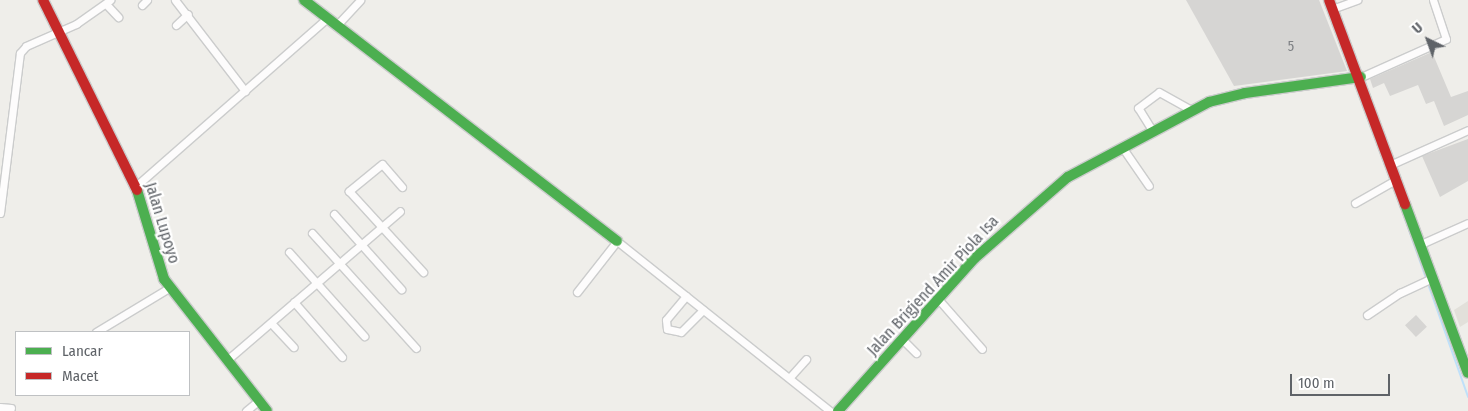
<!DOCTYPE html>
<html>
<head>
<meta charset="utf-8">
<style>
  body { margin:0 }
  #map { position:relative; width:1468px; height:411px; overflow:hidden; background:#efeeea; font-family:"Fira Sans Condensed",sans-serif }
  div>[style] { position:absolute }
  .education>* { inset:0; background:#e2e0da }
  .stream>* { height:2px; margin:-1px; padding:0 1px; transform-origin:1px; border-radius:1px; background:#bfe0f9 }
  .building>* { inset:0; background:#d6d5d3; transform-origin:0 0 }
  .roads { filter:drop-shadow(1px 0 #cbcccc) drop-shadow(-1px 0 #cbcccc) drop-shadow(0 1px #cbcccc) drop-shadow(0 -1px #cbcccc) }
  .street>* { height:7px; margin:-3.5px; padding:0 3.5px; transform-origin:3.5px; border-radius:3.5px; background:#fdfcfc }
  .fast>* { height:10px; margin:-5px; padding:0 5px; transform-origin:5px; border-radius:5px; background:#4caf50 }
  .jam>* { height:10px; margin:-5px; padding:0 5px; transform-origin:5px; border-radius:5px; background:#c62828 }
  span { translate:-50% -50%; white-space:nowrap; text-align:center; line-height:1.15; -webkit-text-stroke:4.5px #fff; paint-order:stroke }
  .number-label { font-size:14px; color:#7e8184 }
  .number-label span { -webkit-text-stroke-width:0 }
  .street-label { font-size:16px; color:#5f6368 }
  .legend { position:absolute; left:15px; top:331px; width:175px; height:65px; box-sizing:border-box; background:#fff; border:1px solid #bfc1c3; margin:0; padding:6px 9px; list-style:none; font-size:15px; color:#5f6368 }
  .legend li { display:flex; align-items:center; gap:10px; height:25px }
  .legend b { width:25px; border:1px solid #bfc1c3 }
  .north { position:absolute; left:1403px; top:15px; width:50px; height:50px; -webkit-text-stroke:4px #fff; paint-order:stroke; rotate:318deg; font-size:14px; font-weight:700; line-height:20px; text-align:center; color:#5f6368 }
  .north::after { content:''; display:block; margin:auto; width:18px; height:22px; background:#5f6368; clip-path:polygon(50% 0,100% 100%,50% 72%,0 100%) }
  .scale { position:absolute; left:1290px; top:374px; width:100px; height:22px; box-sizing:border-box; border:2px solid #5f6368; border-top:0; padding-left:6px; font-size:15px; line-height:18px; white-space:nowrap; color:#5f6368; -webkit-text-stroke:4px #fff; paint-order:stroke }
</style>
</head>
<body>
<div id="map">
  <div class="education">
    <i style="clip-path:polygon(1468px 301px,1468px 322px,1460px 327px,1454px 310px)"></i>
  </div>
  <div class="stream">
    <i style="left:1404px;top:216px;width:192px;rotate:70.5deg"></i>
  </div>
  <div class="building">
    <i style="clip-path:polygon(1186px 0,1319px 0,1347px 71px,1234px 86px)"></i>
    <i style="clip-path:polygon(1432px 52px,1451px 97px,1468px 91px,1468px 115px,1444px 126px,1434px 101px,1426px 104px,1418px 85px,1390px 96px,1384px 83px,1373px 88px,1370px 79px)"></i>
    <i style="clip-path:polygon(1468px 139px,1468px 181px,1440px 197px,1422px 156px)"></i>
    <i style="left:1416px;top:315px;width:16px;height:15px;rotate:47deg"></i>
  </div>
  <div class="roads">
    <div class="street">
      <i style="left:175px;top:0;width:115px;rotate:52.4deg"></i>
      <i style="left:106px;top:4px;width:18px;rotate:47deg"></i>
      <i style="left:142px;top:5px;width:7px;rotate:-45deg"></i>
      <i style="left:1332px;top:9px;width:27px;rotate:-20deg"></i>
      <i style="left:176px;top:25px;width:16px;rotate:-43deg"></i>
      <i style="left:337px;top:25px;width:34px;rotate:-47deg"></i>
      <i style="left:1361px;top:77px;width:93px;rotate:-24.1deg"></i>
      <i style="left:1446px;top:39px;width:41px;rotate:-108.4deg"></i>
      <i style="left:1152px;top:130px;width:26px;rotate:-122deg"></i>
      <i style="left:1138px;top:108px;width:26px;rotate:-37deg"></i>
      <i style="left:1159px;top:92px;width:37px;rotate:29deg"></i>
      <i style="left:1122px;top:147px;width:47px;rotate:55.3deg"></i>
      <i style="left:1392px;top:164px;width:83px;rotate:-24.1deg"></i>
      <i style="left:136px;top:186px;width:254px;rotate:-41.3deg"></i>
      <i style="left:402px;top:187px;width:30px;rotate:-131deg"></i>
      <i style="left:382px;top:164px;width:43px;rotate:140.7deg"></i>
      <i style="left:349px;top:191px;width:110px;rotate:47.6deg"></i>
      <i style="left:1355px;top:203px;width:48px;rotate:-29.7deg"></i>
      <i style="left:0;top:213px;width:161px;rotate:-82.9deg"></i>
      <i style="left:20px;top:53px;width:9px;rotate:-49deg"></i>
      <i style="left:26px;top:46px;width:55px;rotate:-23.7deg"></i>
      <i style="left:76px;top:24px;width:42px;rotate:-35.2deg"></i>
      <i style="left:334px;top:214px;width:101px;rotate:48.2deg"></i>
      <i style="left:312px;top:233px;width:155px;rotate:47.9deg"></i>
      <i style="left:1421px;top:244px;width:51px;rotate:-24.1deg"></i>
      <i style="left:289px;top:252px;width:113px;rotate:48.2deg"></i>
      <i style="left:577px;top:292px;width:65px;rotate:-51.9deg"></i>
      <i style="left:617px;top:241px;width:273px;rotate:38.6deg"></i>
      <i style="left:686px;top:296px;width:31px;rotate:130deg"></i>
      <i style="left:666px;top:320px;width:9px;rotate:84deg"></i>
      <i style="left:667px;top:329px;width:14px;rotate:12deg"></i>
      <i style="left:681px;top:332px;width:31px;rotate:-45deg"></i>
      <i style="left:939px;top:300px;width:65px;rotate:48.7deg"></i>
      <i style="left:294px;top:302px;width:73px;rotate:48.9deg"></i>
      <i style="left:1367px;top:315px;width:40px;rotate:-34deg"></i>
      <i style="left:1400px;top:293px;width:35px;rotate:-25deg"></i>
      <i style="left:271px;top:323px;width:33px;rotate:47deg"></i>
      <i style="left:96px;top:332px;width:85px;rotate:-31.1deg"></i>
      <i style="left:902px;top:339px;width:20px;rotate:45deg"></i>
      <i style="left:227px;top:360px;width:228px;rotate:-40.7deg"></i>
      <i style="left:790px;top:377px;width:24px;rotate:-48deg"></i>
      <i style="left:0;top:407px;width:11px;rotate:5deg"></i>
      <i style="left:246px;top:411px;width:17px;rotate:-40deg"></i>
    </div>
    <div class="fast">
      <i style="left:304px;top:0;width:395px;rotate:37.6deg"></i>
      <i style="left:137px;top:190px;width:93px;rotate:73.1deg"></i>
      <i style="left:164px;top:279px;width:167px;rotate:52deg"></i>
      <i style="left:1405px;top:204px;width:180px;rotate:69.6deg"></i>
      <i style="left:838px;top:411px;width:205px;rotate:-48.2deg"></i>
      <i style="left:975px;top:258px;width:123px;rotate:-41.1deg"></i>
      <i style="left:1068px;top:177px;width:160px;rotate:-28deg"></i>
      <i style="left:1209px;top:102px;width:37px;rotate:-14deg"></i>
      <i style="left:1245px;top:93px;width:117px;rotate:-7.9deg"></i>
    </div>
    <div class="jam">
      <i style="left:43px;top:0;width:212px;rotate:63.7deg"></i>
      <i style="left:1329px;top:0;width:218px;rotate:69.6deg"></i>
    </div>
  </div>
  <div class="number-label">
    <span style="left:1291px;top:47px">5</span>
  </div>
  <div class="street-label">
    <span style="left:162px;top:223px;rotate:73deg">Jalan Lupoyo</span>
    <span style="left:933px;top:286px;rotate:-47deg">Jalan Brigjend Amir Piola Isa</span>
  </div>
  <ul class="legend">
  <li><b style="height:6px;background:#4caf50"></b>Lancar</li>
  <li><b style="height:6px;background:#c62828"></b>Macet</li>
  </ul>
  <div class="north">U</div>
  <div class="scale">100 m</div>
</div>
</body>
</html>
